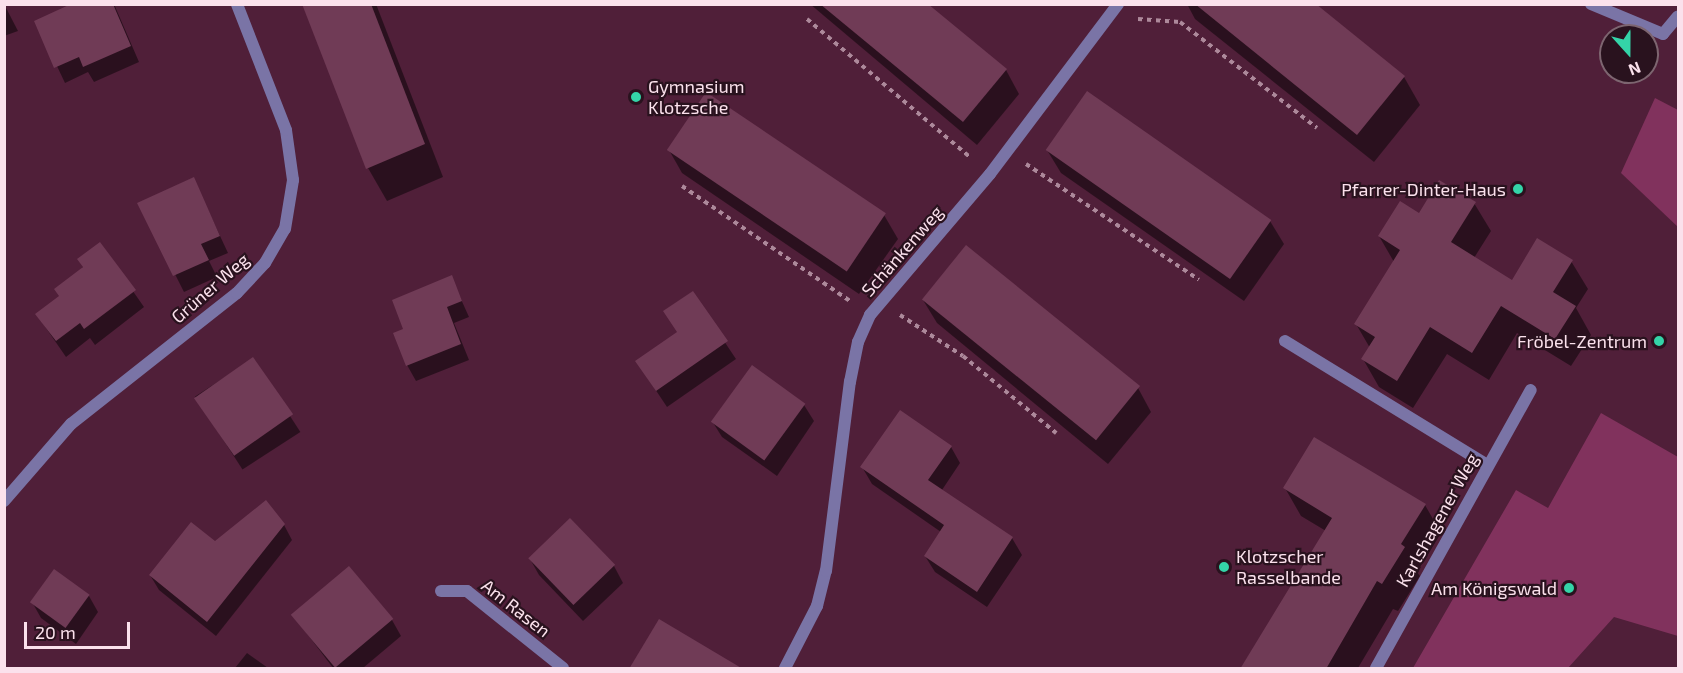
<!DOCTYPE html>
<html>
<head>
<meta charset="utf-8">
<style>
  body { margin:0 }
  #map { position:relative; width:1683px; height:673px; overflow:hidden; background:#501f39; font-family:"Exo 2",sans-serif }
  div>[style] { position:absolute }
  .green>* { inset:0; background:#81325d }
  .shadow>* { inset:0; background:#0007; transform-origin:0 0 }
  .building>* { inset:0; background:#703b56; transform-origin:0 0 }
  .path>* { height:4px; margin-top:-2px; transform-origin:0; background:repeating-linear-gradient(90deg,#ad899b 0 4.5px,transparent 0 9px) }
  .lane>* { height:12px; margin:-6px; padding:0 6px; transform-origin:6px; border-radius:6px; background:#7a74a6 }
  .street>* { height:12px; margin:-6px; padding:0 6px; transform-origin:6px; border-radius:6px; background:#7a74a6 }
  .dots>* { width:16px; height:16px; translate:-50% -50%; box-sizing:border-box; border:3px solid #29121e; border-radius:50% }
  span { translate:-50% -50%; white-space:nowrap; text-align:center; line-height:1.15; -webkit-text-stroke:4.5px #29121e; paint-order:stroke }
  .poi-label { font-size:18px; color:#fbe1ec }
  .left { translate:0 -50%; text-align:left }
  .right { translate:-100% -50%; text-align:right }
  .street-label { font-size:18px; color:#fbe1ec }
  .frame { position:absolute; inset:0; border:6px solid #fbe1ec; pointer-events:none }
  .north { position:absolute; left:1599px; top:24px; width:60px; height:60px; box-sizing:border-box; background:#29121e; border:2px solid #7d6570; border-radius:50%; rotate:159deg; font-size:16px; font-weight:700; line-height:24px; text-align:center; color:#fbe1ec }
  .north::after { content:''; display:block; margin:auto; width:21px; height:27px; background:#34d4a8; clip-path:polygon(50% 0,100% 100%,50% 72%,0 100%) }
  .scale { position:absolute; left:24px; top:622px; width:106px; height:27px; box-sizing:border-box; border:3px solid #fbe1ec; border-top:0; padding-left:8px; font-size:18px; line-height:21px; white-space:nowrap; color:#fbe1ec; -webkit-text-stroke:4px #29121e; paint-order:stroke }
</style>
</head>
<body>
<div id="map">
  <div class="green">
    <i style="clip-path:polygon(1655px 98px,1678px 110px,1678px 227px,1621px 173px)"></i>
    <i style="clip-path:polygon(1601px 413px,1678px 457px,1678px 636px,1614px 617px,1568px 668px,1413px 668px,1516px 490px,1548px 508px)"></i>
  </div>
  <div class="shadow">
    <i style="clip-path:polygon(4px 4px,18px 31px,4px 36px)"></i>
    <i style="clip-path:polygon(74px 4px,114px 4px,139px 62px,94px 82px,88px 72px,65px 83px,36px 22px)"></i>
    <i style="clip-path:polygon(304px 4px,376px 4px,443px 177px,387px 201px,368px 168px)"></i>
    <i style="clip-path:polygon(810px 4px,926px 4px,1006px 70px,1019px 94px,977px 145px)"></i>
    <i style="clip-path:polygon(1187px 4px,1313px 4px,1404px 77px,1420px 105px,1374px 162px,1195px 19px)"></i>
    <i style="clip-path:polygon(669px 150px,884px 215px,898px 239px,859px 294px,682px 173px)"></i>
    <i style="clip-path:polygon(1047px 150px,1270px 221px,1284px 244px,1244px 301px,1061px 173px)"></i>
    <i style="clip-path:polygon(193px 178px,228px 253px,209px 261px,217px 277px,184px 292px,139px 203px)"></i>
    <i style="clip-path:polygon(1474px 203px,1491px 231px,1474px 258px,1512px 282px,1571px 261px,1588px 289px,1576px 308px,1591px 335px,1571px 366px,1517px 333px,1489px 380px,1447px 354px,1413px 408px,1379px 387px,1363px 359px,1370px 348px,1356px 324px,1394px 262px,1379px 236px,1420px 215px)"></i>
    <i style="clip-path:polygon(100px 244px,144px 307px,95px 345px,90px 338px,66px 357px,37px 315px,60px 297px)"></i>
    <i style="clip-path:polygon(451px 277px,469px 317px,454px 323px,469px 360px,416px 381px,407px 365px)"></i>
    <i style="clip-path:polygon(692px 293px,736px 359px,667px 407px,637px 362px,678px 333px)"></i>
    <i style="clip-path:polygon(923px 300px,1138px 388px,1151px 412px,1108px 464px,937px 323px)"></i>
    <i style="left:253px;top:359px;width:87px;height:69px;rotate:57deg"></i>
    <i style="clip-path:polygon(804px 405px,814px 421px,777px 476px,722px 437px,712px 421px)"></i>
    <i style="clip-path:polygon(951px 447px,960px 463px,942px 490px,1012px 538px,1022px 555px,987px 607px,935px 572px,925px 556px,941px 532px,872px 484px,862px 467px)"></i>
    <i style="clip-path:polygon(1285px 488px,1425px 505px,1441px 533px,1417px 572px,1420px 576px,1398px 611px,1393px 609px,1358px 668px,1241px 668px,1326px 531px,1301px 516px)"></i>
    <i style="clip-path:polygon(284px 525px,292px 540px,216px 636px,159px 590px,150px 575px,215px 543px)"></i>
    <i style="clip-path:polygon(530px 559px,614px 566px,623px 583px,583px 621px,539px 575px)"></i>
    <i style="clip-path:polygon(89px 596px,98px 612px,76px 644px,41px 618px,32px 602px)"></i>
    <i style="clip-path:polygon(293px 615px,392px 620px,401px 636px,363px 668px,333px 668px)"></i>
    <i style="clip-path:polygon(247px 653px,268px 668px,235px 668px)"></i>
  </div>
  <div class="building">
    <i style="clip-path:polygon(71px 4px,113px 4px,131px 46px,83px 67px,79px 57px,54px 68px,34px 21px)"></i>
    <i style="clip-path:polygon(302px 4px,371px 4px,425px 144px,366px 169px)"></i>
    <i style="clip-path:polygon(820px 4px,928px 4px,1007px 69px,963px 122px)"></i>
    <i style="clip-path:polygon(1195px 4px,1316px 4px,1405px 76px,1357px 135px)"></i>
    <i style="left:1087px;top:91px;width:225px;height:72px;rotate:35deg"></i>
    <i style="left:706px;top:92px;width:217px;height:70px;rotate:34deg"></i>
    <i style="clip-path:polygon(194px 177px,220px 236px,201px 244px,209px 260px,173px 276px,137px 203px)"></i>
    <i style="clip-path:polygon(1439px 180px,1476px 202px,1451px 242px,1512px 280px,1537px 238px,1573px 260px,1553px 292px,1576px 306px,1555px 339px,1501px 306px,1472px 353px,1430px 327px,1397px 381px,1361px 359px,1375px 337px,1354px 324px,1400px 250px,1378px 236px,1400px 201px,1419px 213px)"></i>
    <i style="clip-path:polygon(100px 242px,136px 290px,84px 329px,80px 323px,56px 341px,35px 314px,59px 296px,54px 289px,83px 267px,77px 259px)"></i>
    <i style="left:966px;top:245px;width:224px;height:70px;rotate:39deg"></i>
    <i style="clip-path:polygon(452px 275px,462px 301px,447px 307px,461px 344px,406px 366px,393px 333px,403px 329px,392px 300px)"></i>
    <i style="clip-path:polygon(693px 291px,728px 341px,656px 391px,635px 361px,677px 332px,663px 311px)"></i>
    <i style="left:253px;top:357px;width:70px;height:72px;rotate:55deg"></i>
    <i style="left:752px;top:365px;width:66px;height:70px;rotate:36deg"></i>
    <i style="clip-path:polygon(900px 410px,952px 446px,928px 480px,1013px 537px,977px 592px,924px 556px,944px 525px,860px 467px)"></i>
    <i style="clip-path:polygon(1314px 437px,1426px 504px,1401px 544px,1405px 547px,1382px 584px,1377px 581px,1326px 669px,1240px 669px,1332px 518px,1283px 488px)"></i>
    <i style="clip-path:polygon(266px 500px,285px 524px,207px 622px,149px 575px,191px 522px,215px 541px)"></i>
    <i style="left:570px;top:518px;width:65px;height:58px;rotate:46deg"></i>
    <i style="left:349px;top:566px;width:69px;height:76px;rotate:50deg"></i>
    <i style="left:54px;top:569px;width:44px;height:41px;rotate:36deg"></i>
    <i style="clip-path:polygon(659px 619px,743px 669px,629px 669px)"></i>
  </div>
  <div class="path">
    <i style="left:807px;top:19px;width:215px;rotate:40.3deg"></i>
    <i style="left:1138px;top:19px;width:42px;rotate:4.1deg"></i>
    <i style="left:1180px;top:22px;width:173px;rotate:37.7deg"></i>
    <i style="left:1026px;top:164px;width:208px;rotate:33.8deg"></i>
    <i style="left:682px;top:186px;width:204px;rotate:34.4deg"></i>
    <i style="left:900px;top:315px;width:75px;rotate:33.1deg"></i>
    <i style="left:963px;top:356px;width:121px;rotate:39.6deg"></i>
  </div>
  <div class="lane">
    <i style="left:1591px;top:4px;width:78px;rotate:22.6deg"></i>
    <i style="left:1663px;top:34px;width:23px;rotate:-50deg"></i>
    <i style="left:1285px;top:341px;width:237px;rotate:31.5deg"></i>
    <i style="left:441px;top:591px;width:26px"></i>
    <i style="left:467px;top:591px;width:123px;rotate:38.7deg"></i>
  </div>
  <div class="street">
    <i style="left:4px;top:501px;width:102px;rotate:-49deg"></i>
    <i style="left:71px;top:424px;width:211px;rotate:-38.3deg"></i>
    <i style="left:237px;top:293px;width:41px;rotate:-47deg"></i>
    <i style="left:265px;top:263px;width:39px;rotate:-60deg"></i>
    <i style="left:285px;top:229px;width:50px;rotate:-80.7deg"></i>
    <i style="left:293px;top:180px;width:50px;rotate:-98deg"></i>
    <i style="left:286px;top:130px;width:135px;rotate:-111.3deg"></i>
    <i style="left:785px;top:668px;width:70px;rotate:-62.7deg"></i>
    <i style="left:817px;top:606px;width:36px;rotate:-76deg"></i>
    <i style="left:826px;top:571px;width:191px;rotate:-82.8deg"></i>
    <i style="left:850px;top:382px;width:41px;rotate:-78.7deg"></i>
    <i style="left:858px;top:342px;width:30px;rotate:-66deg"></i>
    <i style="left:870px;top:315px;width:185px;rotate:-49.6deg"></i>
    <i style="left:990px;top:174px;width:213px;rotate:-53deg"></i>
    <i style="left:1376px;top:668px;width:318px;rotate:-60.9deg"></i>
  </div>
  <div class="dots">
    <i style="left:636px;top:97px;background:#34d4a8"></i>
    <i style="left:1518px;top:189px;background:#34d4a8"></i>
    <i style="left:1659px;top:341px;background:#34d4a8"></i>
    <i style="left:1224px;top:567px;background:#34d4a8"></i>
    <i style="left:1569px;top:588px;background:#34d4a8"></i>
  </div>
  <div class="poi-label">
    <span class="left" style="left:648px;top:97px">Gymnasium<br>Klotzsche</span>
    <span class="right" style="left:1506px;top:189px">Pfarrer-Dinter-Haus</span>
    <span class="right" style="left:1647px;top:341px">Fröbel-Zentrum</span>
    <span class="left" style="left:1236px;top:567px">Klotzscher<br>Rasselbande</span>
    <span class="right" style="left:1557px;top:588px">Am Königswald</span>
  </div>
  <div class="street-label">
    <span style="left:902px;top:251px;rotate:-49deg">Schänkenweg</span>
    <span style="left:210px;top:288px;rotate:-41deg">Grüner Weg</span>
    <span style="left:1437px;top:520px;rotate:-61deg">Karlshagener Weg</span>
    <span style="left:516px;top:608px;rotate:38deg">Am Rasen</span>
  </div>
  <div class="frame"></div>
  <div class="north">N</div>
  <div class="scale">20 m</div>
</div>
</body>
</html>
